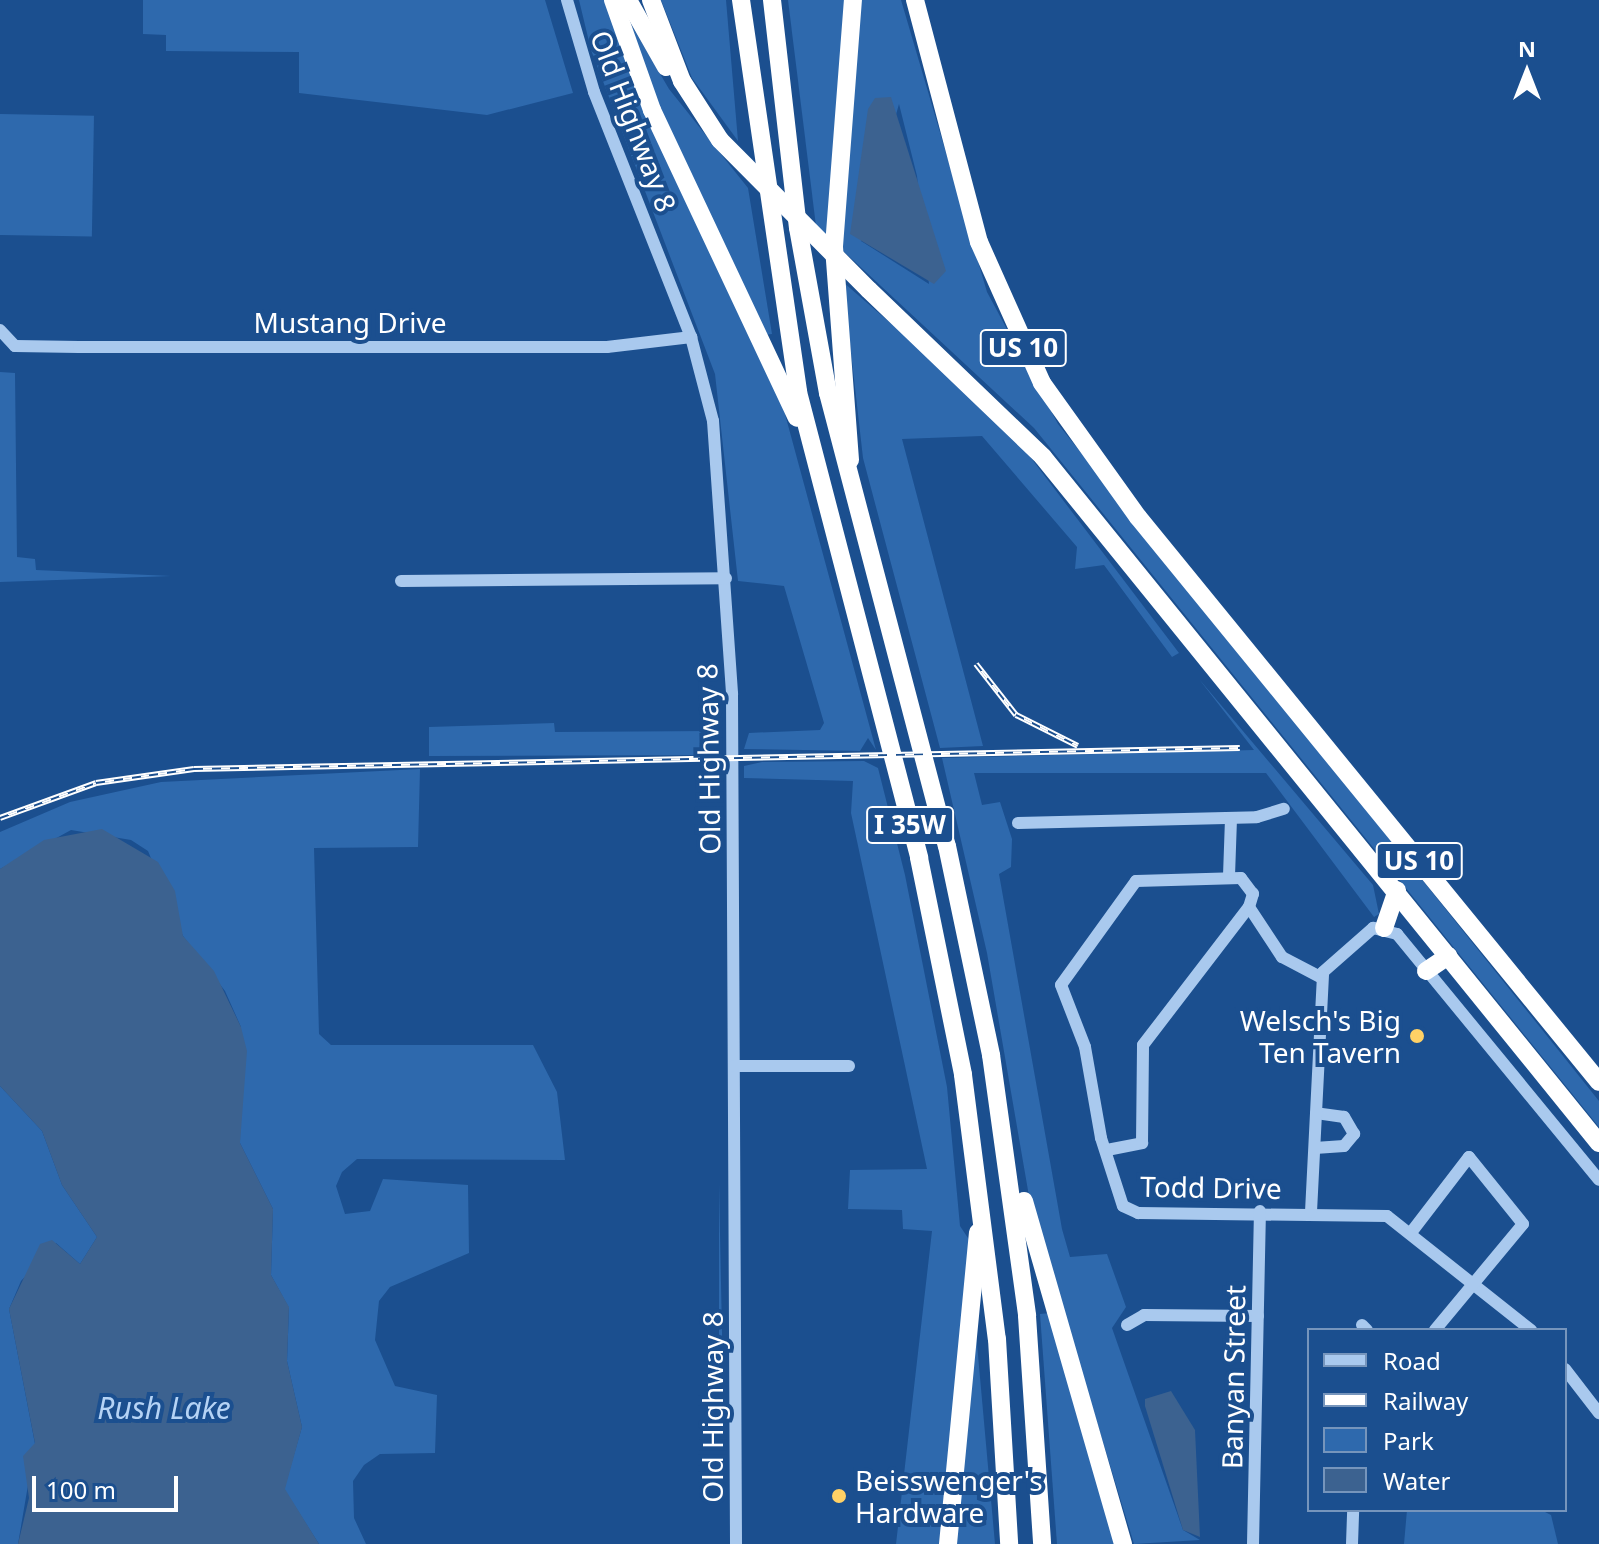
<!DOCTYPE html>
<html>
<head>
<meta charset="utf-8">
<style>
  body { margin:0 }
  #map { position:relative; width:1599px; height:1544px; overflow:hidden; background:#1b4f8f; font-family:"Noto Sans",sans-serif }
  div>[style] { position:absolute }
  .green>* { inset:0; background:#2e69ad; transform-origin:0 0 }
  .water>* { inset:0; background:#3c6290 }
  .minor>* { height:12px; margin:-6px; padding:0 6px; transform-origin:6px; border-radius:6px; background:#a9c9ee }
  .highway>* { height:18px; margin:-9px; padding:0 9px; transform-origin:9px; border-radius:9px; background:#fff }
  .rail>* { height:6px; margin-top:-3px; transform-origin:0; background:repeating-linear-gradient(90deg,#1b4f8f 0 9px,#fff 0 18px); box-sizing:border-box; border-block:2px solid #fff }
  .highway-bridge>* { height:18px; margin:-9px; padding:0 9px; transform-origin:9px; border-radius:9px; background:#fff }
  .dots>* { width:22px; height:22px; translate:-50% -50%; box-sizing:border-box; border:4px solid #1b4f8f; border-radius:50% }
  span { translate:-50% -50%; white-space:nowrap; text-align:center; line-height:1.15; -webkit-text-stroke:8px #1b4f8f; paint-order:stroke }
  .shield-label span { padding:2px 6px; background:#1b4f8f; border:2px solid; border-radius:6px; -webkit-text-stroke-width:0 }
  .shield-label { font-size:26px; color:#fff; font-weight:700 }
  .street-label { font-size:28px; color:#fff }
  .poi-label { font-size:28px; color:#fff }
  .right { translate:-100% -50%; text-align:right }
  .left { translate:0 -50%; text-align:left }
  .water-label { font-size:30px; color:#b5d3f5; font-style:italic }
  .legend { position:absolute; left:1307px; top:1328px; width:260px; height:184px; box-sizing:border-box; background:#1b4f8f; border:2px solid #7695bc; margin:0; padding:10px 14px; list-style:none; font-size:24px; color:#fff }
  .legend li { display:flex; align-items:center; gap:16px; height:40px }
  .legend b { width:40px; border:2px solid #7695bc }
  .north { position:absolute; left:1487px; top:32px; width:80px; height:80px; -webkit-text-stroke:6px #1b4f8f; paint-order:stroke; rotate:0deg; font-size:22px; font-weight:700; line-height:32px; text-align:center; color:#fff }
  .north::after { content:''; display:block; margin:auto; width:28px; height:36px; background:#fff; clip-path:polygon(50% 0,100% 100%,50% 72%,0 100%) }
  .scale { position:absolute; left:32px; top:1476px; width:146px; height:36px; box-sizing:border-box; border:4px solid #fff; border-top:0; padding-left:10px; font-size:24px; line-height:28px; white-space:nowrap; color:#fff; -webkit-text-stroke:6px #1b4f8f; paint-order:stroke }
</style>
</head>
<body>
<div id="map">
  <div class="green">
    <i style="clip-path:polygon(143px 0,545px 0,573px 93px,487px 115px,299px 93px,299px 52px,166px 51px,166px 35px,143px 34px)"></i>
    <i style="clip-path:polygon(579px 0,607px 0,762px 355px,785px 414px,876px 750px,868px 738px,860px 751px,744px 749px,749px 733px,820px 730px,824px 723px,784px 586px,738px 581px,715px 374px,591px 50px)"></i>
    <i style="clip-path:polygon(661px 0,726px 0,738px 141px,692px 78px)"></i>
    <i style="clip-path:polygon(788px 0,849px 0,830px 241px,816px 226px)"></i>
    <i style="clip-path:polygon(evenodd,858px 0,901px 0,987px 292px,1058px 424px,1599px 1101px,1599px 1127px,1034px 428px,840px 248px,858px 0,899px 104px,917px 176px,929px 284px,861px 241px,899px 104px)"></i>
    <i style="clip-path:polygon(622px 9px,669px 89px,748px 188px,772px 334px,763px 335px,677px 155px)"></i>
    <i style="left:0;top:114px;width:94px;height:121px;rotate:1deg"></i>
    <i style="clip-path:polygon(843px 282px,970px 392px,1025px 450px,1179px 653px,1172px 657px,1104px 565px,1075px 569px,1077px 547px,982px 436px,902px 439px,983px 746px,940px 748px,863px 458px)"></i>
    <i style="clip-path:polygon(0 372px,15px 373px,17px 557px,35px 559px,36px 570px,171px 576px,0 582px)"></i>
    <i style="clip-path:polygon(1199px 679px,1373px 885px,1379px 914px,1374px 917px,1266px 773px,974px 773px,982px 805px,1000px 802px,1012px 839px,1011px 867px,999px 874px,1062px 1229px,1070px 1257px,1107px 1254px,1126px 1307px,1112px 1328px,1183px 1530px,1200px 1540px,1134px 1544px,1030px 1202px,987px 953px,942px 758px,1254px 750px)"></i>
    <i style="clip-path:polygon(554px 723px,555px 732px,713px 731px,714px 755px,429px 756px,429px 727px)"></i>
    <i style="clip-path:polygon(864px 761px,878px 768px,905px 875px,947px 1087px,960px 1226px,970px 1241px,941px 1544px,896px 1544px,932px 1231px,903px 1229px,902px 1210px,848px 1209px,850px 1170px,927px 1169px,851px 813px,853px 781px,744px 778px,744px 766px,762px 762px)"></i>
    <i style="clip-path:polygon(420px 769px,418px 847px,314px 848px,319px 1034px,331px 1045px,533px 1045px,557px 1092px,565px 1160px,357px 1159px,342px 1172px,336px 1186px,345px 1214px,370px 1211px,383px 1179px,468px 1185px,469px 1253px,390px 1287px,379px 1301px,375px 1340px,395px 1386px,437px 1395px,435px 1453px,380px 1454px,364px 1465px,353px 1481px,354px 1518px,366px 1544px,319px 1544px,284px 1489px,302px 1427px,287px 1361px,289px 1308px,271px 1275px,273px 1209px,240px 1143px,241px 1027px,225px 991px,183px 936px,148px 851px,131px 840px,71px 830px,0 869px,0 832px,70px 802px,161px 782px)"></i>
    <i style="clip-path:polygon(0 1086px,42px 1131px,62px 1185px,97px 1237px,80px 1264px,56px 1243px,21px 1281px,9px 1309px,35px 1444px,18px 1544px,0 1544px)"></i>
    <i style="clip-path:polygon(719px 1184px,724px 1432px,719px 1436px)"></i>
    <i style="clip-path:polygon(1050px 1313px,1116px 1544px,1057px 1544px,1040px 1314px)"></i>
    <i style="clip-path:polygon(976px 1333px,995px 1544px,954px 1544px)"></i>
    <i style="clip-path:polygon(1407px 1510px,1541px 1510px,1551px 1515px,1558px 1544px,1404px 1544px)"></i>
  </div>
  <div class="water">
    <i style="clip-path:polygon(891px 97px,946px 271px,934px 284px,850px 234px,868px 109px,875px 98px)"></i>
    <i style="clip-path:polygon(102px 829px,158px 862px,175px 891px,183px 936px,214px 971px,241px 1027px,247px 1051px,240px 1143px,273px 1209px,271px 1275px,289px 1307px,287px 1361px,302px 1427px,285px 1489px,319px 1544px,18px 1544px,29px 1498px,23px 1456px,35px 1443px,9px 1309px,40px 1244px,52px 1240px,80px 1264px,97px 1237px,62px 1185px,42px 1131px,0 1086px,0 869px,44px 840px)"></i>
    <i style="clip-path:polygon(1171px 1391px,1195px 1430px,1200px 1537px,1183px 1530px,1145px 1406px,1145px 1399px)"></i>
  </div>
  <div class="minor">
    <i style="left:567px;top:0;width:96px;rotate:73.6deg"></i>
    <i style="left:594px;top:92px;width:264px;rotate:68.4deg"></i>
    <i style="left:691px;top:337px;width:87px;rotate:75.3deg"></i>
    <i style="left:713px;top:421px;width:274px;rotate:86deg"></i>
    <i style="left:732px;top:694px;width:850px;rotate:89.73deg"></i>
    <i style="left:0;top:330px;width:22px;rotate:47deg"></i>
    <i style="left:15px;top:346px;width:64px;rotate:0.9deg"></i>
    <i style="left:79px;top:347px;width:528px"></i>
    <i style="left:607px;top:347px;width:85px;rotate:-6.8deg"></i>
    <i style="left:401px;top:581px;width:325px;rotate:-0.5deg"></i>
    <i style="left:1018px;top:823px;width:239px;rotate:-1.4deg"></i>
    <i style="left:1257px;top:817px;width:28px;rotate:-17deg"></i>
    <i style="left:1229px;top:876px;width:58px;rotate:-88deg"></i>
    <i style="left:1249px;top:907px;width:60px;rotate:56.6deg"></i>
    <i style="left:1282px;top:957px;width:45px;rotate:27.7deg"></i>
    <i style="left:734px;top:1066px;width:115px"></i>
    <i style="left:1315px;top:1148px;width:29px;rotate:-4deg"></i>
    <i style="left:1344px;top:1146px;width:16px;rotate:-50deg"></i>
    <i style="left:1354px;top:1134px;width:20px;rotate:-120deg"></i>
    <i style="left:1344px;top:1117px;width:28px;rotate:-172deg"></i>
    <i style="left:1107px;top:1150px;width:36px;rotate:-11deg"></i>
    <i style="left:1142px;top:1143px;width:98px;rotate:-89.4deg"></i>
    <i style="left:1143px;top:1045px;width:174px;rotate:-52.5deg"></i>
    <i style="left:1249px;top:907px;width:14px;rotate:-73deg"></i>
    <i style="left:1253px;top:894px;width:20px;rotate:-127deg"></i>
    <i style="left:1241px;top:878px;width:105px;rotate:178.4deg"></i>
    <i style="left:1136px;top:881px;width:128px;rotate:125.8deg"></i>
    <i style="left:1061px;top:985px;width:66px;rotate:68.8deg"></i>
    <i style="left:1085px;top:1047px;width:92px;rotate:80deg"></i>
    <i style="left:1101px;top:1138px;width:71px;rotate:72.1deg"></i>
    <i style="left:1123px;top:1206px;width:17px;rotate:25deg"></i>
    <i style="left:1138px;top:1213px;width:249px;rotate:0.7deg"></i>
    <i style="left:1387px;top:1216px;width:184px;rotate:38.4deg"></i>
    <i style="left:1311px;top:1212px;width:240px;rotate:-87.1deg"></i>
    <i style="left:1323px;top:972px;width:67px;rotate:-41.3deg"></i>
    <i style="left:1373px;top:928px;width:25px;rotate:14deg"></i>
    <i style="left:1397px;top:934px;width:318px;rotate:50.6deg"></i>
    <i style="left:1413px;top:1230px;width:92px;rotate:-52.5deg"></i>
    <i style="left:1469px;top:1157px;width:86px;rotate:51.1deg"></i>
    <i style="left:1523px;top:1224px;width:138px;rotate:129.7deg"></i>
    <i style="left:1127px;top:1325px;width:20px;rotate:-30deg"></i>
    <i style="left:1144px;top:1315px;width:114px;rotate:0.5deg"></i>
    <i style="left:1362px;top:1325px;width:7px;rotate:45deg"></i>
    <i style="left:1565px;top:1369px;width:56px;rotate:52.3deg"></i>
    <i style="left:1253px;top:1544px;width:333px;rotate:-88.8deg"></i>
    <i style="left:1352px;top:1544px;width:34px;rotate:-88deg"></i>
  </div>
  <div class="highway">
    <i style="left:613px;top:0;width:117px;rotate:70.5deg"></i>
    <i style="left:652px;top:110px;width:340px;rotate:64.8deg"></i>
    <i style="left:628px;top:0;width:77px;rotate:60.4deg"></i>
    <i style="left:651px;top:0;width:87px;rotate:69.1deg"></i>
    <i style="left:682px;top:81px;width:70px;rotate:57.2deg"></i>
    <i style="left:741px;top:0;width:396px;rotate:81.7deg"></i>
    <i style="left:798px;top:392px;width:481px;rotate:75.4deg"></i>
    <i style="left:919px;top:858px;width:221px;rotate:78.5deg"></i>
    <i style="left:963px;top:1075px;width:266px;rotate:82.7deg"></i>
    <i style="left:997px;top:1339px;width:205px;rotate:86.6deg"></i>
    <i style="left:772px;top:0;width:229px;rotate:83.5deg"></i>
    <i style="left:798px;top:228px;width:168px;rotate:79.7deg"></i>
    <i style="left:828px;top:393px;width:468px;rotate:75.3deg"></i>
    <i style="left:947px;top:846px;width:214px;rotate:78.1deg"></i>
    <i style="left:991px;top:1055px;width:263px;rotate:82.1deg"></i>
    <i style="left:1027px;top:1316px;width:228px;rotate:86.2deg"></i>
    <i style="left:915px;top:0;width:250px;rotate:75.2deg"></i>
    <i style="left:979px;top:242px;width:154px;rotate:65.9deg"></i>
    <i style="left:1042px;top:383px;width:165px;rotate:54.4deg"></i>
    <i style="left:1138px;top:517px;width:729px;rotate:50.79deg"></i>
    <i style="left:869px;top:290px;width:241px;rotate:43.8deg"></i>
    <i style="left:1043px;top:457px;width:883px;rotate:50.98deg"></i>
    <i style="left:850px;top:460px;width:215px;rotate:-94.3deg"></i>
    <i style="left:834px;top:246px;width:247px;rotate:-85.6deg"></i>
    <i style="left:1384px;top:928px;width:40px;rotate:-71.1deg"></i>
    <i style="left:1426px;top:971px;width:27px;rotate:-34deg"></i>
    <i style="left:1024px;top:1201px;width:357px;rotate:73.9deg"></i>
    <i style="left:948px;top:1544px;width:313px;rotate:-84.5deg"></i>
  </div>
  <div class="rail">
    <i style="left:976px;top:664px;width:65px;rotate:51.9deg"></i>
    <i style="left:1016px;top:715px;width:69px;rotate:26.6deg"></i>
    <i style="left:0;top:818px;width:102px;rotate:-20deg"></i>
    <i style="left:96px;top:783px;width:99px;rotate:-8.1deg"></i>
    <i style="left:194px;top:769px;width:1046px;rotate:-1.15deg"></i>
  </div>
  <div class="highway-bridge">
    <i style="left:720px;top:140px;width:211px;rotate:45.2deg"></i>
  </div>
  <div class="dots">
    <i style="left:1417px;top:1036px;background:#ffd166"></i>
    <i style="left:839px;top:1496px;background:#ffd166"></i>
  </div>
  <div class="shield-label">
    <span style="left:1023px;top:348px">US 10</span>
    <span style="left:910px;top:825px">I 35W</span>
    <span style="left:1419px;top:861px">US 10</span>
  </div>
  <div class="street-label">
    <span style="left:634px;top:121px;rotate:69deg">Old Highway 8</span>
    <span style="left:350px;top:322px">Mustang Drive</span>
    <span style="left:708px;top:759px;rotate:-91deg">Old Highway 8</span>
    <span style="left:1211px;top:1187px;rotate:1deg">Todd Drive</span>
    <span style="left:1233px;top:1377px;rotate:-89deg">Banyan Street</span>
    <span style="left:712px;top:1407px;rotate:-90deg">Old Highway 8</span>
  </div>
  <div class="poi-label">
    <span class="right" style="left:1401px;top:1036px">Welsch's Big<br>Ten Tavern</span>
    <span class="left" style="left:855px;top:1496px">Beisswenger's<br>Hardware</span>
  </div>
  <div class="water-label">
    <span style="left:164px;top:1408px">Rush Lake</span>
  </div>
  <ul class="legend">
  <li><b style="height:10px;background:#a9c9ee"></b>Road</li>
  <li><b style="height:10px;background:#fff"></b>Railway</li>
  <li><b style="height:22px;background:#2e69ad"></b>Park</li>
  <li><b style="height:22px;background:#3c6290"></b>Water</li>
  </ul>
  <div class="north">N</div>
  <div class="scale">100 m</div>
</div>
</body>
</html>
